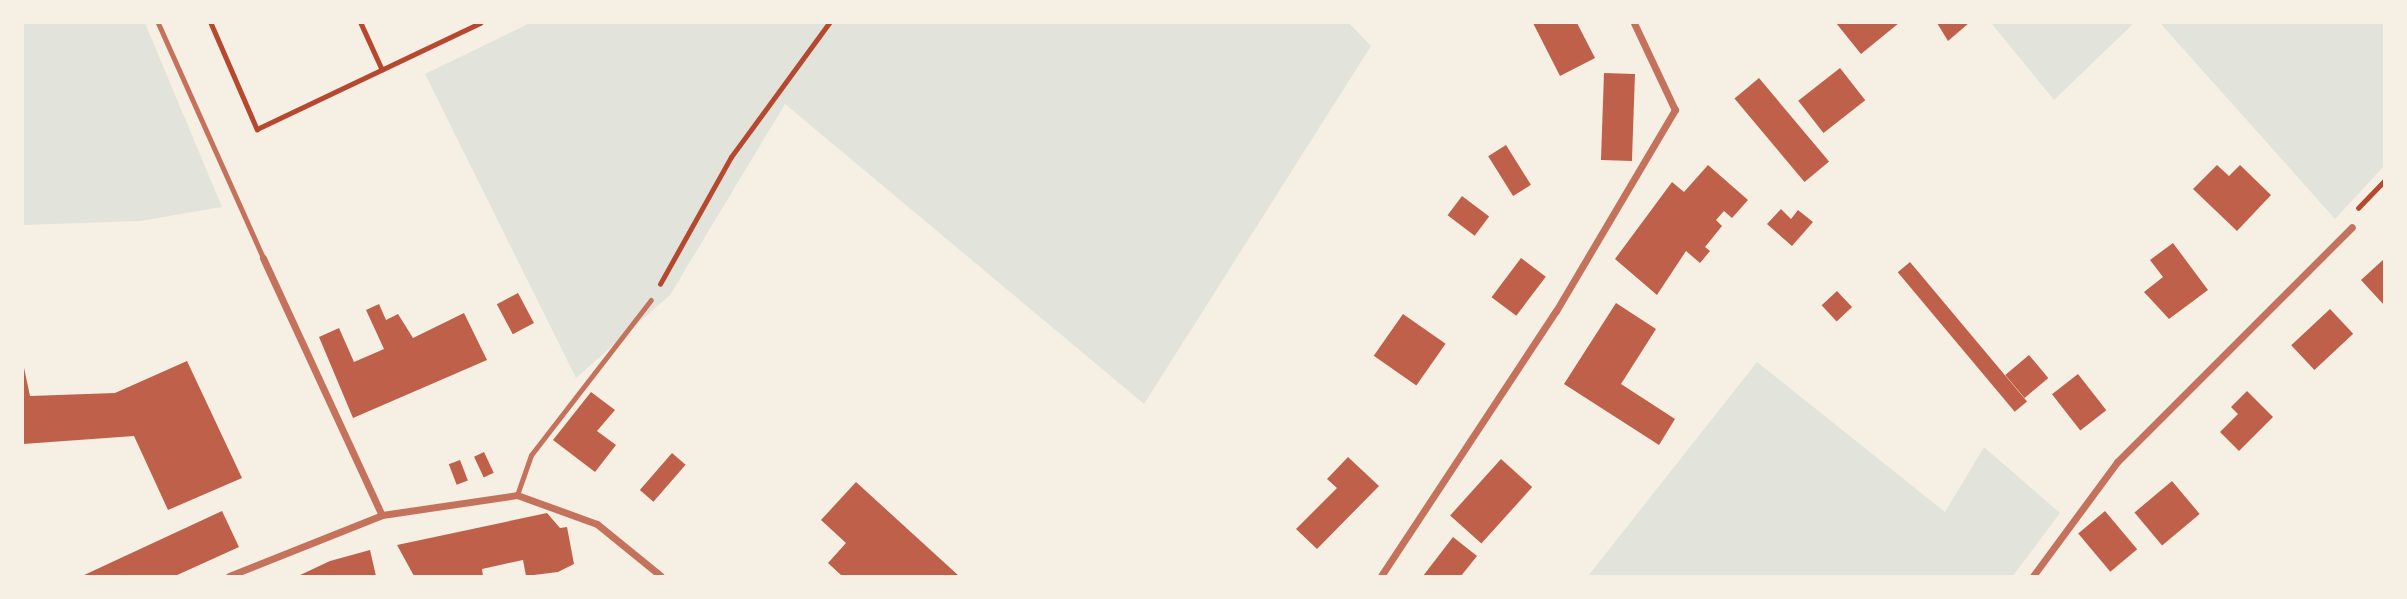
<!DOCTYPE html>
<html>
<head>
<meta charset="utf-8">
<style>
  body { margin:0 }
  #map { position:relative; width:2407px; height:599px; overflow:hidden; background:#f6efe4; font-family:Georgia,serif }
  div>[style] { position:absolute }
  .green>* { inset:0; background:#e2e4dc }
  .building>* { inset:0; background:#bf614a; transform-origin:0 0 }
  .path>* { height:4.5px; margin:-2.25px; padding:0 2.25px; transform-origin:2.25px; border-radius:2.25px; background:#b5482f }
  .service>* { height:5px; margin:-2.5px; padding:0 2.5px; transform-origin:2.5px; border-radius:2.5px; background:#c5725c }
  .minor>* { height:7px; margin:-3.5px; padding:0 3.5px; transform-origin:3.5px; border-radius:3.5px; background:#c5725c }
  span { translate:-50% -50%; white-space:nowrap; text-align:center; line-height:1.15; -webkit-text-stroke:5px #f6efe4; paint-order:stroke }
  .frame { position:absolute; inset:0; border:24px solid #f6efe4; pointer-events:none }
</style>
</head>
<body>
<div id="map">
  <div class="green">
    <i style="clip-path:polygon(23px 23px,145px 23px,222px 207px,140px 221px,23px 225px)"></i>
    <i style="clip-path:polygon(530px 23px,1349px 23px,1371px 46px,1144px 404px,785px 104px,670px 295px,576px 378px,425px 74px)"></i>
    <i style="clip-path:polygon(1991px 23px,2134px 23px,2054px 100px)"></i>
    <i style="clip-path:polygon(2160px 23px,2384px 23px,2384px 166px,2335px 219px)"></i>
    <i style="clip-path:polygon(1757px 362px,1945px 512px,1984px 447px,2060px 513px,2013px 576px,1588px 576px)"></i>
  </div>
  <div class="building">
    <i style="clip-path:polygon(1533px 23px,1577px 23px,1595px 58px,1560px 76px)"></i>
    <i style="clip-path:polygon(1836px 23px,1899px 23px,1861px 54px)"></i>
    <i style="clip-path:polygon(1937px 23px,1969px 23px,1948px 41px)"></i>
    <i style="left:1840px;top:68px;width:41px;height:53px;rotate:52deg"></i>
    <i style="left:1604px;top:73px;width:31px;height:87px;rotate:2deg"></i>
    <i style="left:1759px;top:78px;width:109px;height:32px;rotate:50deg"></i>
    <i style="left:1506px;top:145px;width:47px;height:21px;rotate:58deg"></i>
    <i style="clip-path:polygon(1708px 165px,1748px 200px,1732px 218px,1724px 211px,1716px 220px,1722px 226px,1705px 247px,1710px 251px,1700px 263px,1686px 251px,1657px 295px,1615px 259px,1672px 182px,1684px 192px)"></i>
    <i style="clip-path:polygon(2217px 165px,2229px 176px,2240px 165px,2271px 195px,2237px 231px,2193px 189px)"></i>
    <i style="left:1462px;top:196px;width:34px;height:24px;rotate:37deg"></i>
    <i style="clip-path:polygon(1781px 209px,1791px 219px,1798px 210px,1813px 222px,1792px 246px,1767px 224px)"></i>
    <i style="clip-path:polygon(2173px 243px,2208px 290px,2169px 319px,2144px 292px,2163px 277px,2150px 260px)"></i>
    <i style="left:1521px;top:258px;width:31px;height:49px;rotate:37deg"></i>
    <i style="clip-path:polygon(2384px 259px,2384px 305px,2361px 280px)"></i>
    <i style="left:1910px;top:262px;width:182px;height:16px;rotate:50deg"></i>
    <i style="left:1837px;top:291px;width:22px;height:21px;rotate:47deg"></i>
    <i style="left:518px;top:293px;width:34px;height:24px;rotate:62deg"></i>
    <i style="clip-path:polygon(1616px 303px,1656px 329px,1621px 384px,1675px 419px,1659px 445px,1564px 384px)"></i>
    <i style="clip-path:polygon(379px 304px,386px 320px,398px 314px,413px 338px,464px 313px,487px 360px,353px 418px,319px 337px,339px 328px,354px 362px,384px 349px,366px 310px)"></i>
    <i style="left:2330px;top:309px;width:34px;height:53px;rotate:47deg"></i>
    <i style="left:1403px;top:314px;width:52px;height:51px;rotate:35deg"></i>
    <i style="left:2029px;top:355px;width:30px;height:31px;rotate:50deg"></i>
    <i style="clip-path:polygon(187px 361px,242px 478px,168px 510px,134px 436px,23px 444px,23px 363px,30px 396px,115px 393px)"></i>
    <i style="left:2078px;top:374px;width:46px;height:33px;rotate:52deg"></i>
    <i style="clip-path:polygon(2247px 391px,2273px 417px,2239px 451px,2220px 432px,2238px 414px,2231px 407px)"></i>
    <i style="clip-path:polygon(591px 392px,615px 410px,597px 431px,616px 445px,595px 472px,553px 440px)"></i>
    <i style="left:484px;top:452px;width:23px;height:11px;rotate:65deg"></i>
    <i style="left:672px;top:453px;width:18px;height:49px;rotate:41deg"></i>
    <i style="clip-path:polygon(1348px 457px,1379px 486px,1317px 549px,1296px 529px,1337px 488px,1327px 479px)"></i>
    <i style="left:1501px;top:459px;width:42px;height:76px;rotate:42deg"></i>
    <i style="left:460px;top:460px;width:22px;height:12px;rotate:69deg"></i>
    <i style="left:2172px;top:481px;width:43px;height:49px;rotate:50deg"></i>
    <i style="clip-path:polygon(856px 482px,959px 576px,842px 576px,828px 563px,846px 543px,821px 520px)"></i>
    <i style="clip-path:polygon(222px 511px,239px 547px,175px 576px,82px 576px)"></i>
    <i style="left:2105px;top:511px;width:50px;height:35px;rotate:50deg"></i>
    <i style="clip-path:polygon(547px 513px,560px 528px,567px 527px,574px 564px,558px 572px,526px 576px,523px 560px,482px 569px,483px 576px,414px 576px,397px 545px)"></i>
    <i style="clip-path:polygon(1453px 537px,1477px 556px,1461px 576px,1423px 576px)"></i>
    <i style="clip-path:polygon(370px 550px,376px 576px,298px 576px,330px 561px)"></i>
  </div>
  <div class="path">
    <i style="left:211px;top:23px;width:116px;rotate:66.5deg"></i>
    <i style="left:257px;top:129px;width:247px;rotate:-25.4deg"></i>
    <i style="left:361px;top:23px;width:51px;rotate:65.5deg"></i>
    <i style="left:2358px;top:208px;width:37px;rotate:-46deg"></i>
    <i style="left:660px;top:284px;width:145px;rotate:-60.8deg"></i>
    <i style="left:731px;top:157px;width:166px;rotate:-53.8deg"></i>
  </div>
  <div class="service">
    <i style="left:158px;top:23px;width:257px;rotate:65.9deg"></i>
    <i style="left:517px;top:495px;width:42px;rotate:-70.7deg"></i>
    <i style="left:531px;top:455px;width:196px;rotate:-52.3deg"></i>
  </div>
  <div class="minor">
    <i style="left:263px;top:258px;width:283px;rotate:65.2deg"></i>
    <i style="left:229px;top:576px;width:165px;rotate:-21.7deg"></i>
    <i style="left:382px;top:515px;width:136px;rotate:-8.4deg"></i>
    <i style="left:517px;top:495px;width:85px;rotate:19.9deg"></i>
    <i style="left:597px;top:524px;width:82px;rotate:39.1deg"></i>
    <i style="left:1381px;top:576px;width:318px;rotate:-56.6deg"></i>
    <i style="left:1556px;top:311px;width:234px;rotate:-59.4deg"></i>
    <i style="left:1675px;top:110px;width:96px;rotate:-115.2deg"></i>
    <i style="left:2033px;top:576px;width:142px;rotate:-53.6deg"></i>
    <i style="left:2117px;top:462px;width:332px;rotate:-45deg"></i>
  </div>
  <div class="frame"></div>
</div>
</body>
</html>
